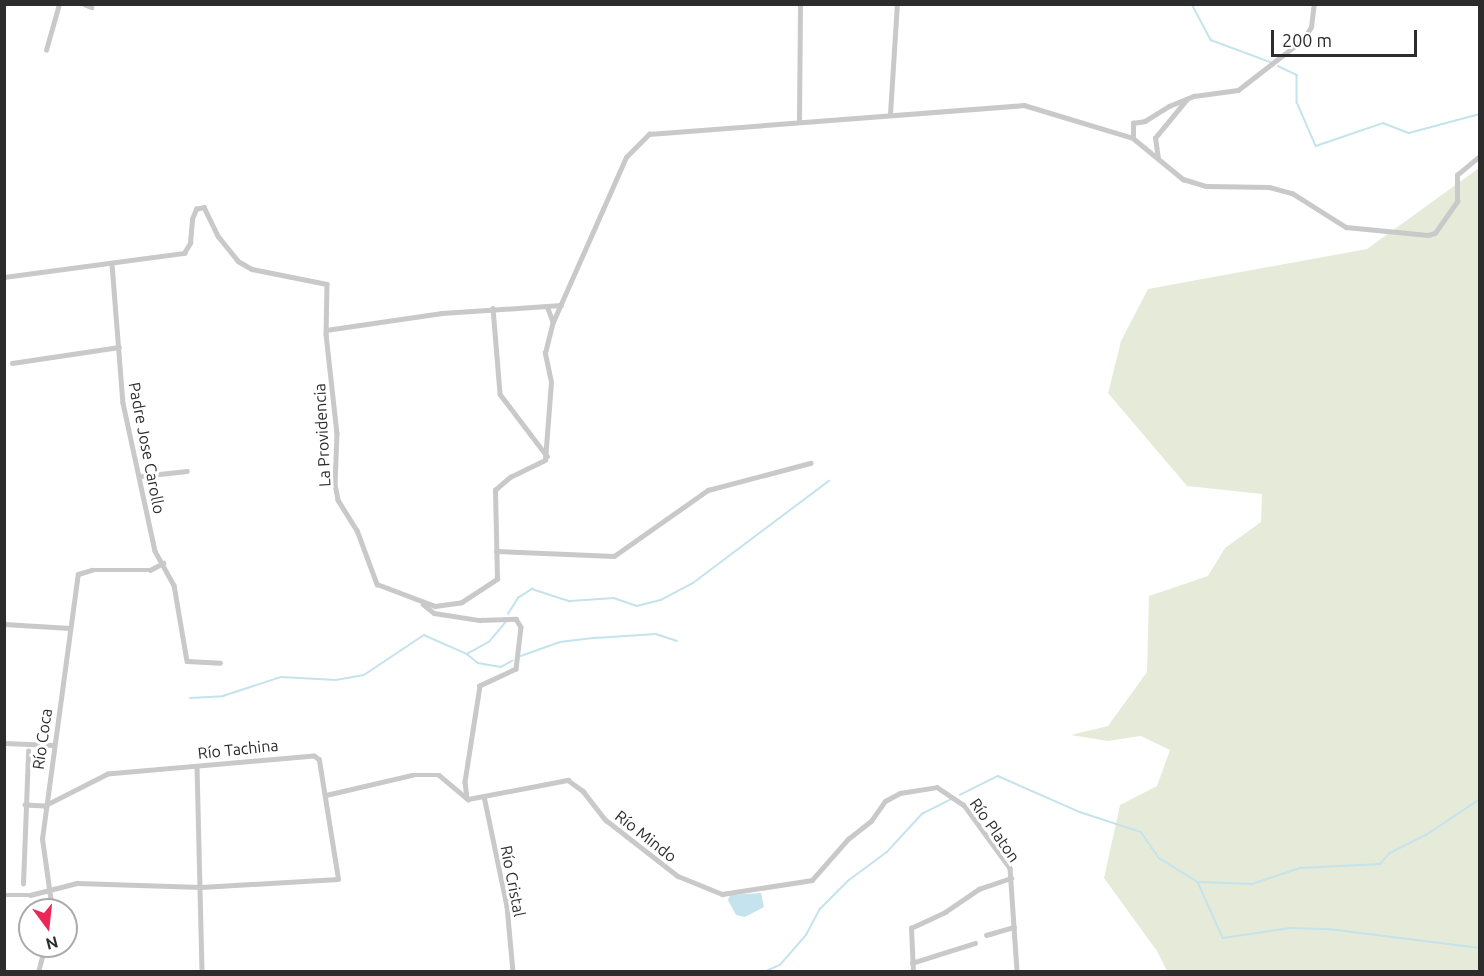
<!DOCTYPE html>
<html>
<head>
<meta charset="utf-8">
<style>
  body { margin:0 }
  #map { position:relative; width:1484px; height:976px; overflow:hidden; background:#fff; font-family:Ubuntu,sans-serif }
  div>[style] { position:absolute }
  .green>* { inset:0; background:#e6ebd9 }
  .water>* { inset:0; background:#c4e3ec }
  .stream>* { height:1.5px; margin:-0.75px; padding:0 0.75px; transform-origin:0.75px; border-radius:0.75px; background:#c4e3ec }
  .minor>* { height:4.5px; margin:-2.25px; padding:0 2.25px; transform-origin:2.25px; border-radius:2.25px; background:#c9c9c9 }
  span { translate:-50% -50%; white-space:nowrap; text-align:center; line-height:1.15; -webkit-text-stroke:6px #fff; paint-order:stroke }
  .street-label { font-size:16px; color:#2c2c2c }
  .frame { position:absolute; inset:0; border:6px solid #2c2c2c; pointer-events:none }
  .north { position:absolute; left:18px; top:898px; width:60px; height:60px; box-sizing:border-box; background:#fff; border:2px solid #ababab; border-radius:50%; rotate:165deg; font-size:16px; font-weight:700; line-height:24px; text-align:center; color:#2c2c2c }
  .north::after { content:''; display:block; margin:auto; width:21px; height:27px; background:#ec2655; clip-path:polygon(50% 0,100% 100%,50% 72%,0 100%) }
  .scale { position:absolute; left:1271px; top:30px; width:146px; height:27px; box-sizing:border-box; border:3px solid #2c2c2c; border-top:0; padding-left:8px; font-size:18px; line-height:21px; white-space:nowrap; color:#2c2c2c; -webkit-text-stroke:4px #fff; paint-order:stroke }
</style>
</head>
<body>
<div id="map">
  <div class="green">
    <i style="clip-path:polygon(1479px 168px,1479px 971px,1167px 971px,1157px 951px,1104px 878px,1120px 805px,1157px 786px,1170px 750px,1141px 736px,1108px 741px,1071px 735px,1108px 726px,1147px 672px,1149px 596px,1208px 576px,1225px 548px,1261px 522px,1262px 494px,1187px 486px,1108px 393px,1121px 341px,1148px 289px,1367px 249px)"></i>
  </div>
  <div class="water">
    <i style="clip-path:polygon(761px 893px,764px 907px,745px 917px,736px 915px,728px 900px,730px 895px)"></i>
  </div>
  <div class="stream">
    <i style="left:1192px;top:4px;width:41px;rotate:62.2deg"></i>
    <i style="left:1211px;top:40px;width:63px;rotate:20.4deg"></i>
    <i style="left:1278px;top:66px;width:21px;rotate:25deg"></i>
    <i style="left:1297px;top:75px;width:27px;rotate:90deg"></i>
    <i style="left:1297px;top:102px;width:48px;rotate:66.6deg"></i>
    <i style="left:1316px;top:146px;width:71px;rotate:-18.9deg"></i>
    <i style="left:1383px;top:123px;width:28px;rotate:21deg"></i>
    <i style="left:1409px;top:133px;width:73px;rotate:-15deg"></i>
    <i style="left:508px;top:614px;width:19px;rotate:-58deg"></i>
    <i style="left:518px;top:598px;width:17px;rotate:-33deg"></i>
    <i style="left:532px;top:589px;width:40px;rotate:18deg"></i>
    <i style="left:570px;top:601px;width:44px;rotate:-3.9deg"></i>
    <i style="left:614px;top:598px;width:24px;rotate:19deg"></i>
    <i style="left:637px;top:606px;width:25px;rotate:-14deg"></i>
    <i style="left:661px;top:600px;width:36px;rotate:-28deg"></i>
    <i style="left:693px;top:583px;width:170px;rotate:-36.9deg"></i>
    <i style="left:467px;top:654px;width:14px;rotate:39deg"></i>
    <i style="left:478px;top:663px;width:23px;rotate:10deg"></i>
    <i style="left:501px;top:667px;width:13px;rotate:-29deg"></i>
    <i style="left:521px;top:656px;width:41px;rotate:-19.7deg"></i>
    <i style="left:560px;top:642px;width:35px;rotate:-7deg"></i>
    <i style="left:595px;top:638px;width:61px;rotate:-3.8deg"></i>
    <i style="left:656px;top:634px;width:22px;rotate:18deg"></i>
    <i style="left:190px;top:698px;width:33px;rotate:-3deg"></i>
    <i style="left:223px;top:696px;width:61px;rotate:-18.1deg"></i>
    <i style="left:281px;top:677px;width:55px;rotate:3.1deg"></i>
    <i style="left:336px;top:680px;width:28px;rotate:-10deg"></i>
    <i style="left:364px;top:675px;width:72px;rotate:-33.7deg"></i>
    <i style="left:424px;top:635px;width:47px;rotate:23.8deg"></i>
    <i style="left:467px;top:654px;width:25px;rotate:-29deg"></i>
    <i style="left:489px;top:642px;width:25px;rotate:-50deg"></i>
    <i style="left:960px;top:795px;width:42px;rotate:-26.6deg"></i>
    <i style="left:998px;top:776px;width:90px;rotate:23.7deg"></i>
    <i style="left:1080px;top:812px;width:64px;rotate:18.2deg"></i>
    <i style="left:1141px;top:832px;width:32px;rotate:55deg"></i>
    <i style="left:1159px;top:858px;width:46px;rotate:31.6deg"></i>
    <i style="left:1198px;top:882px;width:61px;rotate:65.9deg"></i>
    <i style="left:1223px;top:938px;width:69px;rotate:-8.4deg"></i>
    <i style="left:1291px;top:928px;width:38px;rotate:2deg"></i>
    <i style="left:1329px;top:929px;width:152px;rotate:7.2deg"></i>
    <i style="left:1200px;top:882px;width:52px;rotate:2.2deg"></i>
    <i style="left:1252px;top:884px;width:51px;rotate:-18.4deg"></i>
    <i style="left:1300px;top:868px;width:80px;rotate:-2.9deg"></i>
    <i style="left:1380px;top:864px;width:15px;rotate:-48deg"></i>
    <i style="left:1390px;top:853px;width:40px;rotate:-26.6deg"></i>
    <i style="left:1426px;top:835px;width:65px;rotate:-33.7deg"></i>
    <i style="left:764px;top:972px;width:17px;rotate:-24deg"></i>
    <i style="left:780px;top:965px;width:40px;rotate:-49deg"></i>
    <i style="left:806px;top:935px;width:30px;rotate:-62deg"></i>
    <i style="left:820px;top:909px;width:41px;rotate:-45deg"></i>
    <i style="left:849px;top:880px;width:47px;rotate:-36.4deg"></i>
    <i style="left:887px;top:852px;width:52px;rotate:-47.4deg"></i>
    <i style="left:922px;top:814px;width:34px;rotate:-27deg"></i>
  </div>
  <div class="minor">
    <i style="left:84px;top:4px;width:8px;rotate:23deg"></i>
    <i style="left:46px;top:50px;width:48px;rotate:-74.2deg"></i>
    <i style="left:890px;top:114px;width:110px;rotate:-86.4deg"></i>
    <i style="left:799px;top:120px;width:116px;rotate:-89.5deg"></i>
    <i style="left:1133px;top:138px;width:15px;rotate:-90deg"></i>
    <i style="left:1133px;top:123px;width:12px;rotate:-9deg"></i>
    <i style="left:1145px;top:121px;width:28px;rotate:-32deg"></i>
    <i style="left:1169px;top:106px;width:27px;rotate:-22deg"></i>
    <i style="left:1194px;top:96px;width:44px;rotate:-7.8deg"></i>
    <i style="left:1238px;top:90px;width:83px;rotate:-37.7deg"></i>
    <i style="left:1304px;top:39px;width:14px;rotate:-60deg"></i>
    <i style="left:1311px;top:27px;width:23px;rotate:-83deg"></i>
    <i style="left:1158px;top:159px;width:21px;rotate:-98deg"></i>
    <i style="left:1155px;top:138px;width:50px;rotate:-50.6deg"></i>
    <i style="left:112px;top:264px;width:139px;rotate:85.5deg"></i>
    <i style="left:123px;top:403px;width:151px;rotate:77.8deg"></i>
    <i style="left:155px;top:551px;width:39px;rotate:61deg"></i>
    <i style="left:174px;top:585px;width:77px;rotate:80.3deg"></i>
    <i style="left:187px;top:661px;width:33px;rotate:3deg"></i>
    <i style="left:4px;top:277px;width:182px;rotate:-7.6deg"></i>
    <i style="left:184px;top:253px;width:12px;rotate:-59deg"></i>
    <i style="left:190px;top:243px;width:24px;rotate:-85deg"></i>
    <i style="left:192px;top:219px;width:11px;rotate:-68deg"></i>
    <i style="left:196px;top:209px;width:8px;rotate:-14deg"></i>
    <i style="left:204px;top:207px;width:32px;rotate:64deg"></i>
    <i style="left:218px;top:236px;width:32px;rotate:51deg"></i>
    <i style="left:238px;top:261px;width:16px;rotate:30deg"></i>
    <i style="left:252px;top:269px;width:76px;rotate:11.3deg"></i>
    <i style="left:327px;top:284px;width:50px;rotate:91.1deg"></i>
    <i style="left:326px;top:334px;width:100px;rotate:83.7deg"></i>
    <i style="left:337px;top:433px;width:51px;rotate:92.2deg"></i>
    <i style="left:335px;top:484px;width:16px;rotate:79deg"></i>
    <i style="left:338px;top:500px;width:36px;rotate:58deg"></i>
    <i style="left:357px;top:530px;width:58px;rotate:69.7deg"></i>
    <i style="left:377px;top:584px;width:62px;rotate:20.8deg"></i>
    <i style="left:435px;top:606px;width:27px;rotate:-8deg"></i>
    <i style="left:462px;top:602px;width:42px;rotate:-33.3deg"></i>
    <i style="left:497px;top:579px;width:89px;rotate:-91.3deg"></i>
    <i style="left:495px;top:490px;width:20px;rotate:-41deg"></i>
    <i style="left:510px;top:477px;width:39px;rotate:-26deg"></i>
    <i style="left:545px;top:460px;width:78px;rotate:-85.6deg"></i>
    <i style="left:551px;top:382px;width:30px;rotate:-102deg"></i>
    <i style="left:545px;top:353px;width:32px;rotate:-76deg"></i>
    <i style="left:553px;top:322px;width:180px;rotate:-66.1deg"></i>
    <i style="left:626px;top:157px;width:33px;rotate:-45deg"></i>
    <i style="left:649px;top:134px;width:376px;rotate:-4.4deg"></i>
    <i style="left:1024px;top:105px;width:114px;rotate:16.8deg"></i>
    <i style="left:1133px;top:138px;width:65px;rotate:39.4deg"></i>
    <i style="left:1183px;top:179px;width:24px;rotate:17deg"></i>
    <i style="left:1206px;top:186px;width:63px;rotate:0.9deg"></i>
    <i style="left:1269px;top:187px;width:24px;rotate:15deg"></i>
    <i style="left:1292px;top:193px;width:64px;rotate:32.2deg"></i>
    <i style="left:1346px;top:227px;width:82px;rotate:5.6deg"></i>
    <i style="left:1428px;top:235px;width:7px;rotate:-16deg"></i>
    <i style="left:1435px;top:233px;width:39px;rotate:-55deg"></i>
    <i style="left:1457px;top:201px;width:26px;rotate:-90deg"></i>
    <i style="left:1457px;top:175px;width:30px;rotate:-40deg"></i>
    <i style="left:547px;top:306px;width:17px;rotate:69deg"></i>
    <i style="left:493px;top:308px;width:86px;rotate:85.3deg"></i>
    <i style="left:500px;top:394px;width:78px;rotate:52.8deg"></i>
    <i style="left:326px;top:330px;width:117px;rotate:-8.3deg"></i>
    <i style="left:442px;top:313px;width:119px;rotate:-3.8deg"></i>
    <i style="left:12px;top:363px;width:108px;rotate:-8.5deg"></i>
    <i style="left:141px;top:476px;width:46px;rotate:-6.2deg"></i>
    <i style="left:496px;top:551px;width:118px;rotate:2.4deg"></i>
    <i style="left:614px;top:556px;width:115px;rotate:-35.1deg"></i>
    <i style="left:708px;top:490px;width:106px;rotate:-14.8deg"></i>
    <i style="left:423px;top:604px;width:14px;rotate:39deg"></i>
    <i style="left:434px;top:613px;width:46px;rotate:8.8deg"></i>
    <i style="left:479px;top:620px;width:37px;rotate:-2deg"></i>
    <i style="left:516px;top:619px;width:9px;rotate:58deg"></i>
    <i style="left:521px;top:627px;width:42px;rotate:96.8deg"></i>
    <i style="left:516px;top:669px;width:40px;rotate:155deg"></i>
    <i style="left:480px;top:686px;width:97px;rotate:98.9deg"></i>
    <i style="left:465px;top:782px;width:16px;rotate:83deg"></i>
    <i style="left:4px;top:624px;width:66px;rotate:3.5deg"></i>
    <i style="left:4px;top:743px;width:49px;rotate:2.3deg"></i>
    <i style="left:197px;top:766px;width:206px;rotate:88.6deg"></i>
    <i style="left:326px;top:795px;width:88px;rotate:-13.1deg"></i>
    <i style="left:412px;top:775px;width:27px"></i>
    <i style="left:439px;top:775px;width:38px;rotate:40deg"></i>
    <i style="left:468px;top:799px;width:102px;rotate:-10.8deg"></i>
    <i style="left:568px;top:780px;width:19px;rotate:36deg"></i>
    <i style="left:583px;top:791px;width:37px;rotate:52deg"></i>
    <i style="left:606px;top:820px;width:91px;rotate:37.9deg"></i>
    <i style="left:678px;top:876px;width:48px;rotate:22.2deg"></i>
    <i style="left:722px;top:894px;width:91px;rotate:-8.8deg"></i>
    <i style="left:812px;top:880px;width:55px;rotate:-48.7deg"></i>
    <i style="left:848px;top:839px;width:29px;rotate:-38deg"></i>
    <i style="left:871px;top:821px;width:24px;rotate:-55deg"></i>
    <i style="left:885px;top:801px;width:17px;rotate:-28deg"></i>
    <i style="left:900px;top:793px;width:37px;rotate:-9deg"></i>
    <i style="left:937px;top:787px;width:32px;rotate:34deg"></i>
    <i style="left:964px;top:805px;width:78px;rotate:53.9deg"></i>
    <i style="left:1010px;top:868px;width:104px;rotate:86.1deg"></i>
    <i style="left:484px;top:796px;width:112px;rotate:78.2deg"></i>
    <i style="left:507px;top:906px;width:66px;rotate:84.8deg"></i>
    <i style="left:23px;top:884px;width:133px;rotate:-87.8deg"></i>
    <i style="left:4px;top:895px;width:26px"></i>
    <i style="left:30px;top:895px;width:49px;rotate:-14.3deg"></i>
    <i style="left:77px;top:883px;width:124px;rotate:1.8deg"></i>
    <i style="left:201px;top:887px;width:137px;rotate:-3.3deg"></i>
    <i style="left:338px;top:879px;width:121px;rotate:-99.1deg"></i>
    <i style="left:319px;top:760px;width:6px;rotate:-141deg"></i>
    <i style="left:314px;top:756px;width:207px;rotate:175deg"></i>
    <i style="left:108px;top:774px;width:71px;rotate:153.1deg"></i>
    <i style="left:45px;top:806px;width:20px;rotate:-177deg"></i>
    <i style="left:52px;top:910px;width:72px;rotate:-98deg"></i>
    <i style="left:42px;top:839px;width:267px;rotate:-82.3deg"></i>
    <i style="left:78px;top:574px;width:15px;rotate:-16deg"></i>
    <i style="left:92px;top:570px;width:58px"></i>
    <i style="left:150px;top:570px;width:15px;rotate:-28deg"></i>
    <i style="left:986px;top:935px;width:29px;rotate:-16deg"></i>
    <i style="left:912px;top:963px;width:66px;rotate:-17.6deg"></i>
    <i style="left:38px;top:972px;width:27px;rotate:-75deg"></i>
    <i style="left:913px;top:972px;width:44px;rotate:-92.6deg"></i>
    <i style="left:911px;top:928px;width:38px;rotate:-25deg"></i>
    <i style="left:945px;top:912px;width:41px;rotate:-34.1deg"></i>
    <i style="left:979px;top:889px;width:34px;rotate:-19deg"></i>
  </div>
  <div class="street-label">
    <span style="left:322px;top:435px;rotate:-93deg">La Providencia</span>
    <span style="left:147px;top:448px;rotate:79deg">Padre Jose Carollo</span>
    <span style="left:42px;top:739px;rotate:-82deg">Río Coca</span>
    <span style="left:238px;top:749px;rotate:-6deg">Río Tachina</span>
    <span style="left:995px;top:830px;rotate:55deg">Río Platon</span>
    <span style="left:646px;top:836px;rotate:38deg">Río Mindo</span>
    <span style="left:513px;top:881px;rotate:79deg">Río Cristal</span>
  </div>
  <div class="frame"></div>
  <div class="north">N</div>
  <div class="scale">200 m</div>
</div>
</body>
</html>
